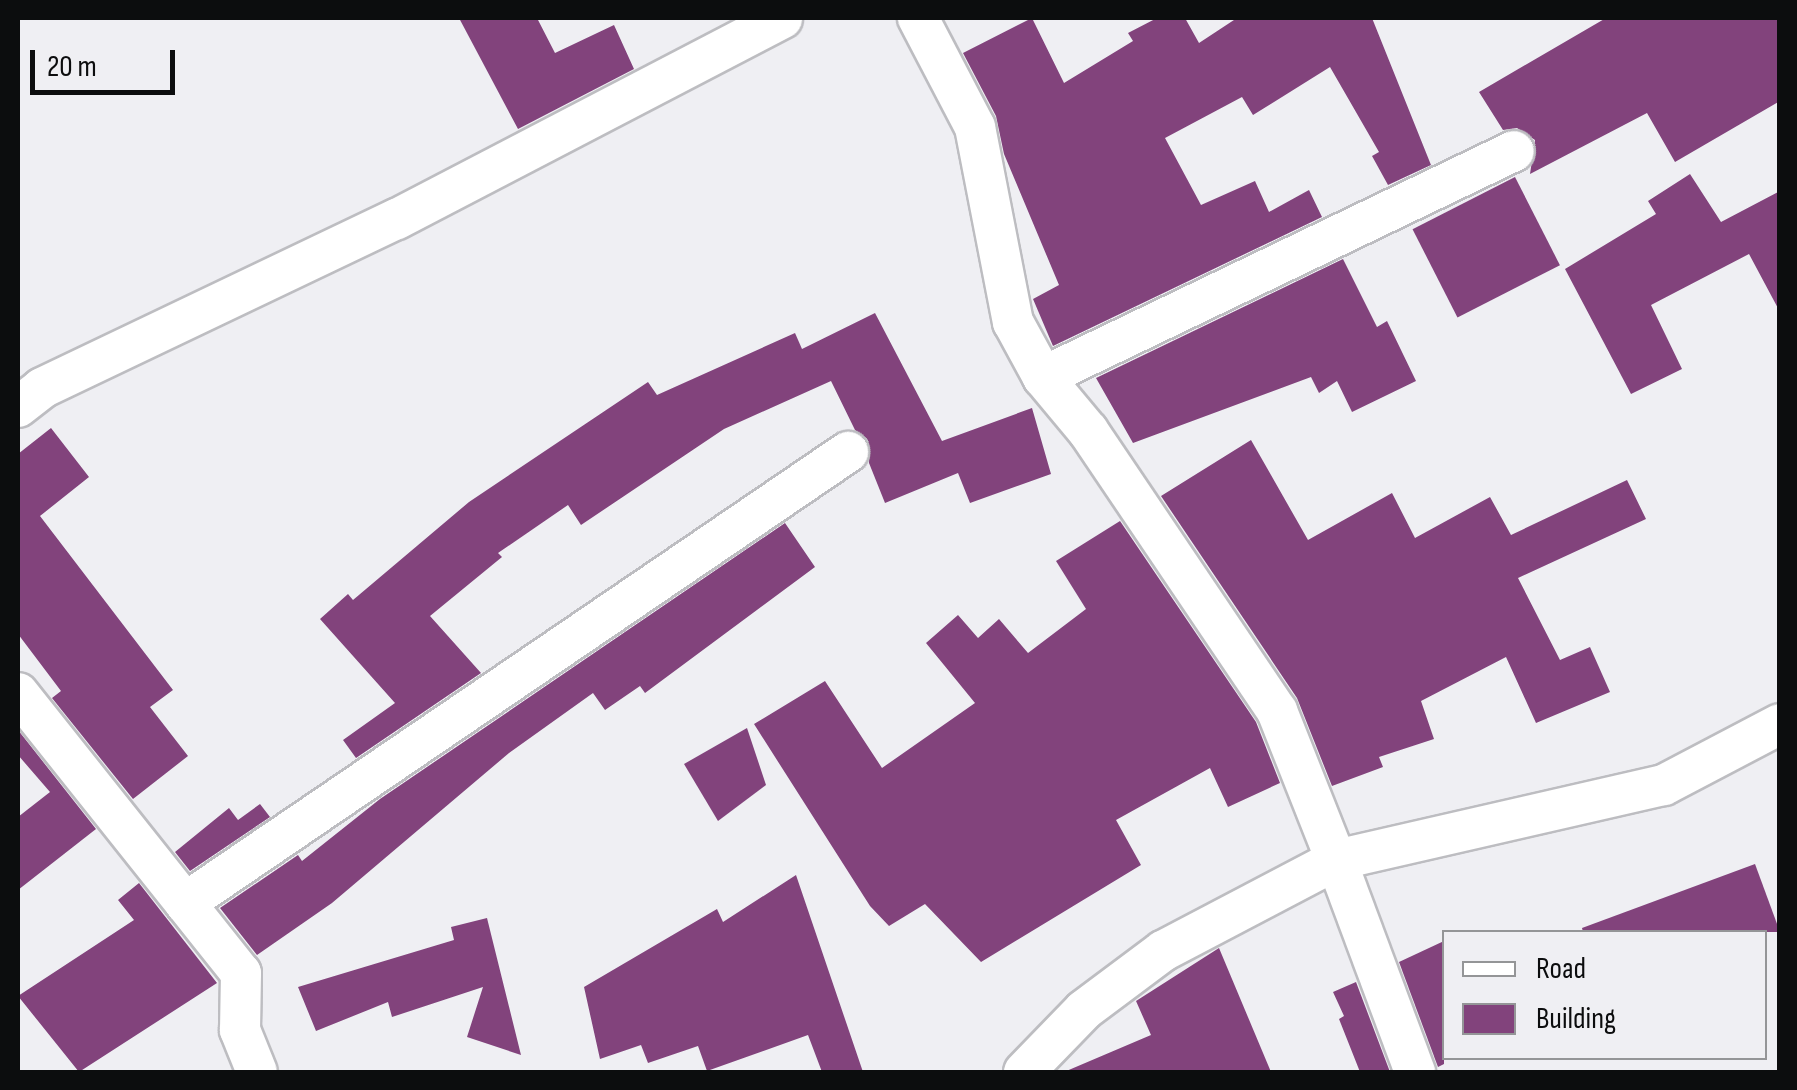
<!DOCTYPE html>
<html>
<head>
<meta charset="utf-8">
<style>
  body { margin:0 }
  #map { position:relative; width:1797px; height:1090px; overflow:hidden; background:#efeff3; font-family:"Sofia Sans Condensed",sans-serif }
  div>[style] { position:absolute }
  .building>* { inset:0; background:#82437c; transform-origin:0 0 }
  .roads { filter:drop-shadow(2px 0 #bdbdc1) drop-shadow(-2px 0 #bdbdc1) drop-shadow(0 2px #bdbdc1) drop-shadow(0 -2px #bdbdc1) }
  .minor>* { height:40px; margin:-20px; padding:0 20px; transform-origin:20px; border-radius:20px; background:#fff }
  span { translate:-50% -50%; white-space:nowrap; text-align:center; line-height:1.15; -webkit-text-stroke:10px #efeff3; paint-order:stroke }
  .frame { position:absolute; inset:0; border:20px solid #0c0d0e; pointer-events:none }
  .legend { position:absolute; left:1442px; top:930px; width:325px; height:130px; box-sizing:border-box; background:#efeff3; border:2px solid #949597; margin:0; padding:12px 18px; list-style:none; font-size:30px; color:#0c0d0e }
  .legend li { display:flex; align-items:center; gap:20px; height:50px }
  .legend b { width:50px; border:2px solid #949597 }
  .scale { position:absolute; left:30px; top:50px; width:145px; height:45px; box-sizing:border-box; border:5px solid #0c0d0e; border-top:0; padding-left:12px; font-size:30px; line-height:35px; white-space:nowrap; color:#0c0d0e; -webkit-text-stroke:8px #efeff3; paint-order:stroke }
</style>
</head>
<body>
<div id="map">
  <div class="building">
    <i style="clip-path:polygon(459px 18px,537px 18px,555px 53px,614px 25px,634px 69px,518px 129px)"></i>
    <i style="clip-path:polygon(1032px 18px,1064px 83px,1133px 41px,1128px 33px,1157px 18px,1185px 18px,1199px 43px,1237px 18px,1372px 18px,1431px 165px,1388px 185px,1372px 156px,1379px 152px,1330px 67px,1253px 115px,1242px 97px,1165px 138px,1201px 205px,1255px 181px,1269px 212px,1309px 190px,1322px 217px,1053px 346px,1033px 299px,1059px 285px,1004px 154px,996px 116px,963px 53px)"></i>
    <i style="clip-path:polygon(1606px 18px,1780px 18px,1780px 101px,1675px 162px,1647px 113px,1530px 174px,1535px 140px,1517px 128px,1503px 130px,1479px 92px)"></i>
    <i style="clip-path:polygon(1690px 174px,1721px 222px,1780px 191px,1780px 312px,1749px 254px,1651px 305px,1682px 369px,1631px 394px,1565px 269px,1656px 214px,1648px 201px)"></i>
    <i style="left:1515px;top:177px;width:99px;height:115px;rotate:63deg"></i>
    <i style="clip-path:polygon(1343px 259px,1377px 327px,1387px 321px,1416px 381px,1352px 412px,1337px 381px,1319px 393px,1311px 377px,1133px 443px,1096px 378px)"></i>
    <i style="clip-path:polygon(875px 313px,942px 441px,1032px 408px,1051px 474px,970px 503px,958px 473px,885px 503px,869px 463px,868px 440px,855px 430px,831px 381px,724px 429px,581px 525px,568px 505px,498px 553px,502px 557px,430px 616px,481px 673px,356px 758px,343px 740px,395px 703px,320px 619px,348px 594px,353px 600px,469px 502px,648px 382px,657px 395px,795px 333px,802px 349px)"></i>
    <i style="clip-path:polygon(51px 428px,89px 477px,40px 516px,173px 690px,150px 707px,188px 756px,133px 799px,52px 698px,61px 691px,18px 634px,18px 454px)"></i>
    <i style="clip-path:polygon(1251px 440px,1308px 540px,1392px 493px,1415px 538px,1490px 497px,1511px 535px,1627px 480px,1646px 519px,1518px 578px,1560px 660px,1590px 647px,1610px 692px,1536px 723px,1506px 657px,1421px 701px,1434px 739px,1379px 757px,1383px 767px,1332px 786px,1297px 698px,1161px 496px)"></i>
    <i style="clip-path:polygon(1120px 521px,1256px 722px,1280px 783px,1228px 807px,1210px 768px,1116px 820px,1141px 865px,981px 962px,925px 904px,889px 926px,870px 906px,754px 724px,825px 681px,882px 768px,975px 703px,926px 643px,958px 615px,978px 638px,999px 619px,1028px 653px,1086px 609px,1056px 561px)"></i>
    <i style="clip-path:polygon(785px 523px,815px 567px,645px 693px,640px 686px,605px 710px,593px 693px,509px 753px,332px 903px,257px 955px,220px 908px,298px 855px,302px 861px,380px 799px)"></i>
    <i style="clip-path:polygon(747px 728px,766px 785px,718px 821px,684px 764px)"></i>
    <i style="clip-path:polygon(18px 730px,96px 829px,18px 890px,18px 817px,50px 792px,18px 755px)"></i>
    <i style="clip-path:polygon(260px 804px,270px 817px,190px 871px,175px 852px,229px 808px,238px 820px)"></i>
    <i style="clip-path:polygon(1755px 864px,1780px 932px,1583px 932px,1582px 928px)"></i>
    <i style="clip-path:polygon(796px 875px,863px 1072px,822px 1072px,808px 1035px,707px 1071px,698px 1046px,648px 1063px,641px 1045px,600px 1059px,584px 987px,717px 909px,723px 922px)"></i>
    <i style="clip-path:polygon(139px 883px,217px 983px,79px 1072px,18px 996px,134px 920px,118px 900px)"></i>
    <i style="clip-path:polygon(487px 918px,521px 1055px,467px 1037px,483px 987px,392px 1017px,388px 1002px,316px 1031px,298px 987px,454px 940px,451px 927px)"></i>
    <i style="clip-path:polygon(1444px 941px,1444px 1064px,1438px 1067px,1399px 962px)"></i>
    <i style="clip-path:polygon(1219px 948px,1271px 1072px,1064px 1072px,1151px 1035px,1136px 1001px)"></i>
    <i style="clip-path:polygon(1356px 982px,1390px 1072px,1360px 1072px,1339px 1019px,1344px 1016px,1333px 992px)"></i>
  </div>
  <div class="roads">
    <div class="minor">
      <i style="left:918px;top:18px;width:123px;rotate:62.4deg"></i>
      <i style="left:975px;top:127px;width:199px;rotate:79deg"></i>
      <i style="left:1013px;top:322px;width:63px;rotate:61.4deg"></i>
      <i style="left:18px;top:407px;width:31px;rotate:-38deg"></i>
      <i style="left:42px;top:388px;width:393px;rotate:-25.5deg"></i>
      <i style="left:397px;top:219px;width:434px;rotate:-27.5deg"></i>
      <i style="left:18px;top:693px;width:358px;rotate:51.5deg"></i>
      <i style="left:241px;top:973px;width:57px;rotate:91deg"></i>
      <i style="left:240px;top:1030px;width:45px;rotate:68deg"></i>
      <i style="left:185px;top:903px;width:802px;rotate:-34.23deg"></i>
      <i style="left:1024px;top:1072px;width:86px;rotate:-45.9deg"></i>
      <i style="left:1084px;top:1010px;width:99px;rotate:-36.8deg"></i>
      <i style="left:1163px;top:951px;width:195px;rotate:-27.7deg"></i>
      <i style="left:1336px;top:860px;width:160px;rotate:-111.6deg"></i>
      <i style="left:1277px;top:711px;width:338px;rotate:-124deg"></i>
      <i style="left:1088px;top:431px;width:70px;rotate:-129.8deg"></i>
      <i style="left:1043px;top:377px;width:522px;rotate:-25.63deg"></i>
      <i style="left:1415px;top:1072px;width:226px;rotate:-110.4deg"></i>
      <i style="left:1336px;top:860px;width:336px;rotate:-12.9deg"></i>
      <i style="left:1664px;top:785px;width:131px;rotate:-27.7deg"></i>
    </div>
  </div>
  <div class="frame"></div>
  <ul class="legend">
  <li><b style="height:12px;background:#fff"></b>Road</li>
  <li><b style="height:28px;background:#82437c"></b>Building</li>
  </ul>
  <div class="scale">20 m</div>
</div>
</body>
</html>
